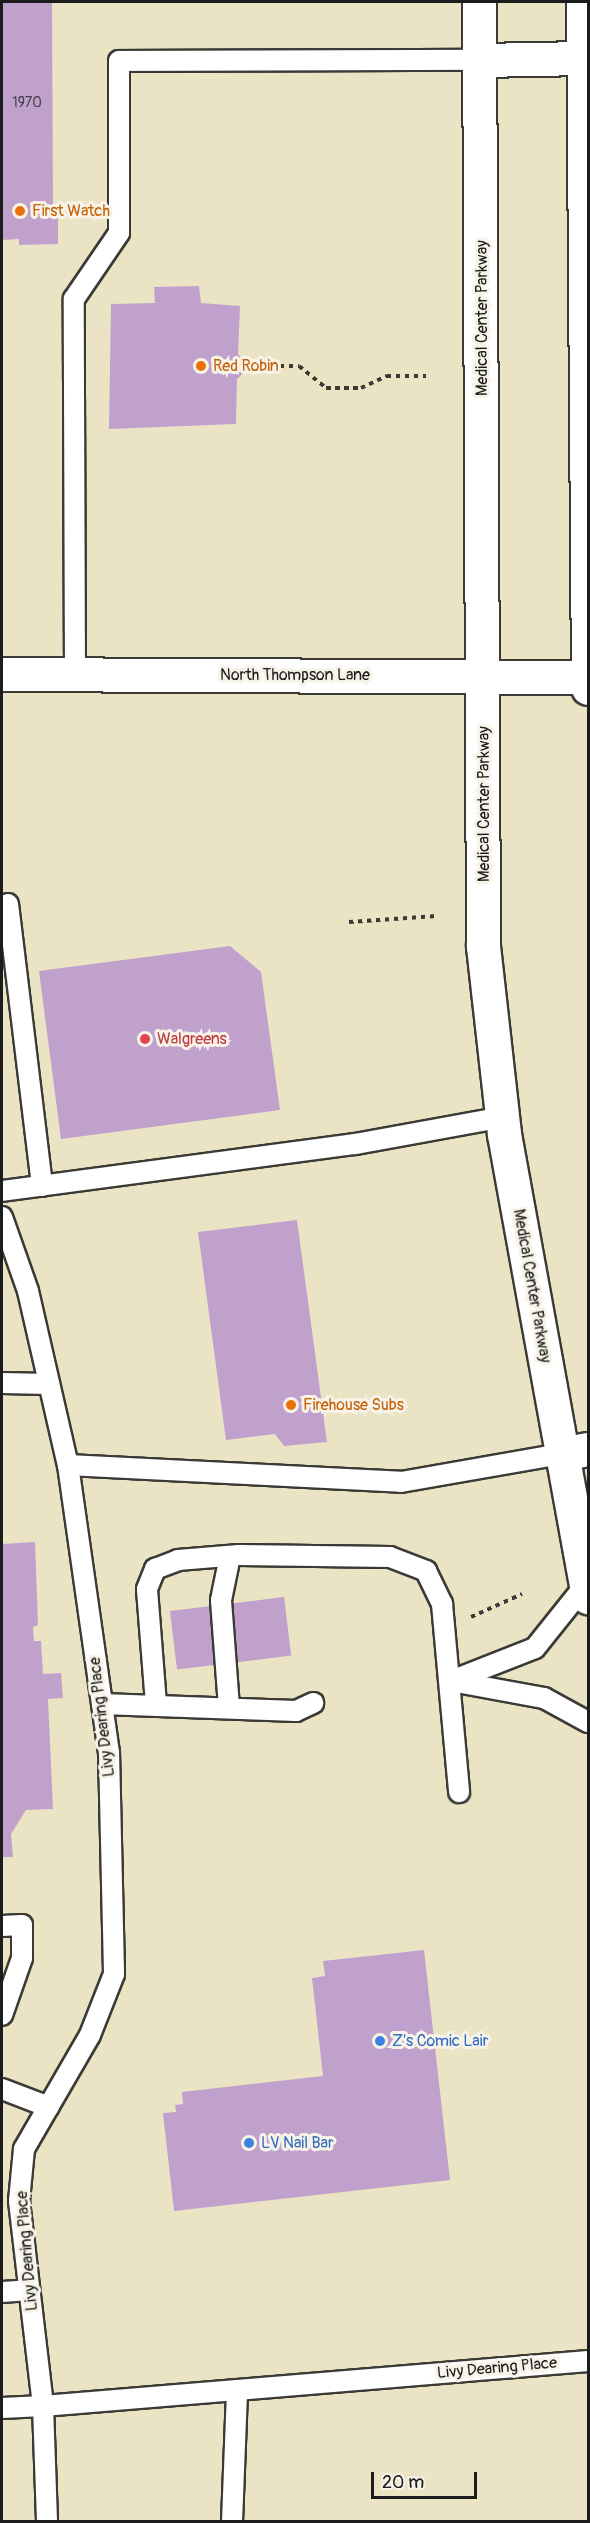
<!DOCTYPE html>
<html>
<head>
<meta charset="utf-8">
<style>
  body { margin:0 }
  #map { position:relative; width:590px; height:2523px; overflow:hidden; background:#ebe4c4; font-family:Pangolin,sans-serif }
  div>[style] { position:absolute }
  .building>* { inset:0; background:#c0a1cc; transform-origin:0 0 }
  .path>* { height:4px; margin-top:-2px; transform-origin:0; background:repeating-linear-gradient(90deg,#3b3a35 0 4.5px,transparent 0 9px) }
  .roads { filter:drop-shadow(2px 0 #3b3a35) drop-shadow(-2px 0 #3b3a35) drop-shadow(0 2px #3b3a35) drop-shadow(0 -2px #3b3a35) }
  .lane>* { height:20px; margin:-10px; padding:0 10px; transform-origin:10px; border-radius:10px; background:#fff }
  .street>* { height:33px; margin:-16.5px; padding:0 16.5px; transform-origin:16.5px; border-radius:16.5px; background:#fff }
  .secondary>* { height:33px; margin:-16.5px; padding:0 16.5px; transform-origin:16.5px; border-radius:16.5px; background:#fff }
  .dots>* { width:16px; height:16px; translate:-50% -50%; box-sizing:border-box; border:3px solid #f7f3e8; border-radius:50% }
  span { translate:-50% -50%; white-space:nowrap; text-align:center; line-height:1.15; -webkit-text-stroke:6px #f7f3e8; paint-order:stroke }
  .number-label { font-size:14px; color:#453d48 }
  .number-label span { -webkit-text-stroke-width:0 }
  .food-label { font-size:16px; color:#c56008 }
  .left { translate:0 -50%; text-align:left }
  .street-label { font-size:16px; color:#1c1c1c }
  .health-label { font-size:16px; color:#be3a42 }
  .shop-label { font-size:16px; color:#366cbe }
  .frame { position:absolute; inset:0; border:3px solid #1c1c1c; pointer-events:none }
  .scale { position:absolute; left:371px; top:2472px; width:106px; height:27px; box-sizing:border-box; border:3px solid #1c1c1c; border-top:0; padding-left:8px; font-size:18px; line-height:21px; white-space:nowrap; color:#1c1c1c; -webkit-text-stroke:4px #f7f3e8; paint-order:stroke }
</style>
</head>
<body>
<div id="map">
  <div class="building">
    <i style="clip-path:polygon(2px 2px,52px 2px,53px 205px,58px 205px,58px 244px,19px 245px,19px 239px,2px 240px)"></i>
    <i style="clip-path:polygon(199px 286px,201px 303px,240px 306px,238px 355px,246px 360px,249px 368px,237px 379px,236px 424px,109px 429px,111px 304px,155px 303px,154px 287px)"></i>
    <i style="clip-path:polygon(230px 946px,261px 972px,280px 1110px,61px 1139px,39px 971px)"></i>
    <i style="clip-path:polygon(297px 1220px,327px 1442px,284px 1446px,275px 1434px,226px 1440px,198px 1232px)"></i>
    <i style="clip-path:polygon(35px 1542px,38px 1625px,33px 1627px,34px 1641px,41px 1641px,43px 1674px,61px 1673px,63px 1698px,48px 1699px,53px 1809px,26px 1810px,11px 1834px,13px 1857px,2px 1857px,2px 1544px)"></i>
    <i style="left:284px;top:1597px;width:59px;height:115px;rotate:83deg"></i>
    <i style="clip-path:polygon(424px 1950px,450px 2180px,174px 2211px,163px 2113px,176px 2112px,175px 2105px,183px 2104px,182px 2092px,323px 2076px,312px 1978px,325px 1976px,323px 1961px)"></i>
  </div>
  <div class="path">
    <i style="left:262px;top:366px;width:37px"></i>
    <i style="left:299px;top:366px;width:35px;rotate:39deg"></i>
    <i style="left:326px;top:388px;width:35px"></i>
    <i style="left:361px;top:388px;width:29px;rotate:-25deg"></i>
    <i style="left:387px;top:376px;width:39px"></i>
    <i style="left:349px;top:922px;width:88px;rotate:-3.9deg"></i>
    <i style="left:471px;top:1617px;width:56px;rotate:-24.3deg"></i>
  </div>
  <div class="roads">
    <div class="lane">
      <i style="left:75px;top:675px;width:376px;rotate:-90.2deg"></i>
      <i style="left:74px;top:299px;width:80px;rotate:-55.7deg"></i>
      <i style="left:119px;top:233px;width:172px;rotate:-90deg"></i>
      <i style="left:119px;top:61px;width:361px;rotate:-0.2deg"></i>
      <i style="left:8px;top:904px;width:284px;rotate:83.1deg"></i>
      <i style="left:2px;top:1191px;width:356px;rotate:-7.6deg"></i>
      <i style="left:355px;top:1144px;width:150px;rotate:-10.3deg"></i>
      <i style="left:2px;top:1217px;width:78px;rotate:70.6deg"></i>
      <i style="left:28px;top:1291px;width:179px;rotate:77.1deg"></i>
      <i style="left:68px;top:1465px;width:290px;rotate:81.9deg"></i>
      <i style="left:109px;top:1752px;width:222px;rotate:88.7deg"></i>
      <i style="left:114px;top:1974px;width:66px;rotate:111.5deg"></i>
      <i style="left:90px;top:2035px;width:132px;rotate:120.1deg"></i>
      <i style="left:24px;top:2149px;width:52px;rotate:95.5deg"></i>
      <i style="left:19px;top:2201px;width:206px;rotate:83.3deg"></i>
      <i style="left:43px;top:2406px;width:547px;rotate:-4.72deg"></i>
      <i style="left:2px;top:1383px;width:47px;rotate:1.2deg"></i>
      <i style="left:68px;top:1465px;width:333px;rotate:2.9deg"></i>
      <i style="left:401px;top:1482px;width:163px;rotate:-9.9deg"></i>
      <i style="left:451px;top:1681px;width:90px;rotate:-21.4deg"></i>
      <i style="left:535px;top:1648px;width:82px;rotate:-51.4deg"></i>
      <i style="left:451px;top:1681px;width:95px;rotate:10.4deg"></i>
      <i style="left:544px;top:1698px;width:50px;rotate:28.6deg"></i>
      <i style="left:102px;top:1704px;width:194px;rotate:2.1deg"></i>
      <i style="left:296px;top:1711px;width:19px;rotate:-25deg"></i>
      <i style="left:156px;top:1704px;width:115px;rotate:-94.5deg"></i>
      <i style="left:147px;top:1589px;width:22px;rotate:-68deg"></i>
      <i style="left:155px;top:1569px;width:25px;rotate:-21deg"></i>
      <i style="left:178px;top:1560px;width:61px;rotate:-4.7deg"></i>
      <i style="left:239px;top:1555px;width:151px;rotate:0.8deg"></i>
      <i style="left:390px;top:1557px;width:39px;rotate:21deg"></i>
      <i style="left:426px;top:1571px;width:37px;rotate:64deg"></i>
      <i style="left:442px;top:1604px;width:189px;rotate:84.8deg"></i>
      <i style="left:229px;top:1707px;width:107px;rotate:-94.3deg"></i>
      <i style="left:221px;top:1600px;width:45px;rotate:-78.4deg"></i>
      <i style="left:2px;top:1926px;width:20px;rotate:-3deg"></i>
      <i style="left:22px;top:1925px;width:33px;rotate:90deg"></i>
      <i style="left:22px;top:1958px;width:60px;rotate:109.3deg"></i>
      <i style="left:2px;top:2089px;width:50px;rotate:21deg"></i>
      <i style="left:2px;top:2292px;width:27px;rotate:-4deg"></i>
      <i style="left:2px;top:2408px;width:41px;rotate:-2.8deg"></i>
      <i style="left:43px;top:2406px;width:116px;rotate:88deg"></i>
      <i style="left:232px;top:2522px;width:132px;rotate:-87.8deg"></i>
    </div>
    <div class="street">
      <i style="left:562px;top:1454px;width:26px;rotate:-11deg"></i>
    </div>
    <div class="secondary">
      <i style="left:479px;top:2px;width:944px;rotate:89.76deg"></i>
      <i style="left:483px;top:946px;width:189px;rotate:83.6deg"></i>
      <i style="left:504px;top:1134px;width:471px;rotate:79.7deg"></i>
      <i style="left:583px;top:2px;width:686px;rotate:89.58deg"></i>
      <i style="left:480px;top:60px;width:103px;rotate:-1.1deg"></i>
      <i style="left:2px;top:674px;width:586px;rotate:0.29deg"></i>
    </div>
  </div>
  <div class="dots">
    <i style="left:20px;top:211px;background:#e8710a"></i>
    <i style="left:201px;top:366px;background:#e8710a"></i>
    <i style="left:145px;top:1039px;background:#e0444e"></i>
    <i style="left:291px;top:1405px;background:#e8710a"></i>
    <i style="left:380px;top:2041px;background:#3f7fe0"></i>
    <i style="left:249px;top:2143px;background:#3f7fe0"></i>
  </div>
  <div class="number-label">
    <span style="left:27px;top:103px">1970</span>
  </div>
  <div class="food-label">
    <span class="left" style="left:32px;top:211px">First Watch</span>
    <span class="left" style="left:213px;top:366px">Red Robin</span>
    <span class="left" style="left:303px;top:1405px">Firehouse Subs</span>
  </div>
  <div class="street-label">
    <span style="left:482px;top:318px;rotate:-90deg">Medical Center Parkway</span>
    <span style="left:295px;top:675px">North Thompson Lane</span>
    <span style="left:484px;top:804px;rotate:-90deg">Medical Center Parkway</span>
    <span style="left:532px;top:1286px;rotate:80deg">Medical Center Parkway</span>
    <span style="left:102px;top:1717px;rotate:-97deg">Livy Dearing Place</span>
    <span style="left:27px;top:2251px;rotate:-95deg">Livy Dearing Place</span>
    <span style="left:497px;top:2368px;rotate:-5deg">Livy Dearing Place</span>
  </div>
  <div class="health-label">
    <span class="left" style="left:157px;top:1039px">Walgreens</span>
  </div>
  <div class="shop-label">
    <span class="left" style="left:392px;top:2041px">Z's Comic Lair</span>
    <span class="left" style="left:261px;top:2143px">LV Nail Bar</span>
  </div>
  <div class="frame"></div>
  <div class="scale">20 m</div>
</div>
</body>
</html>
